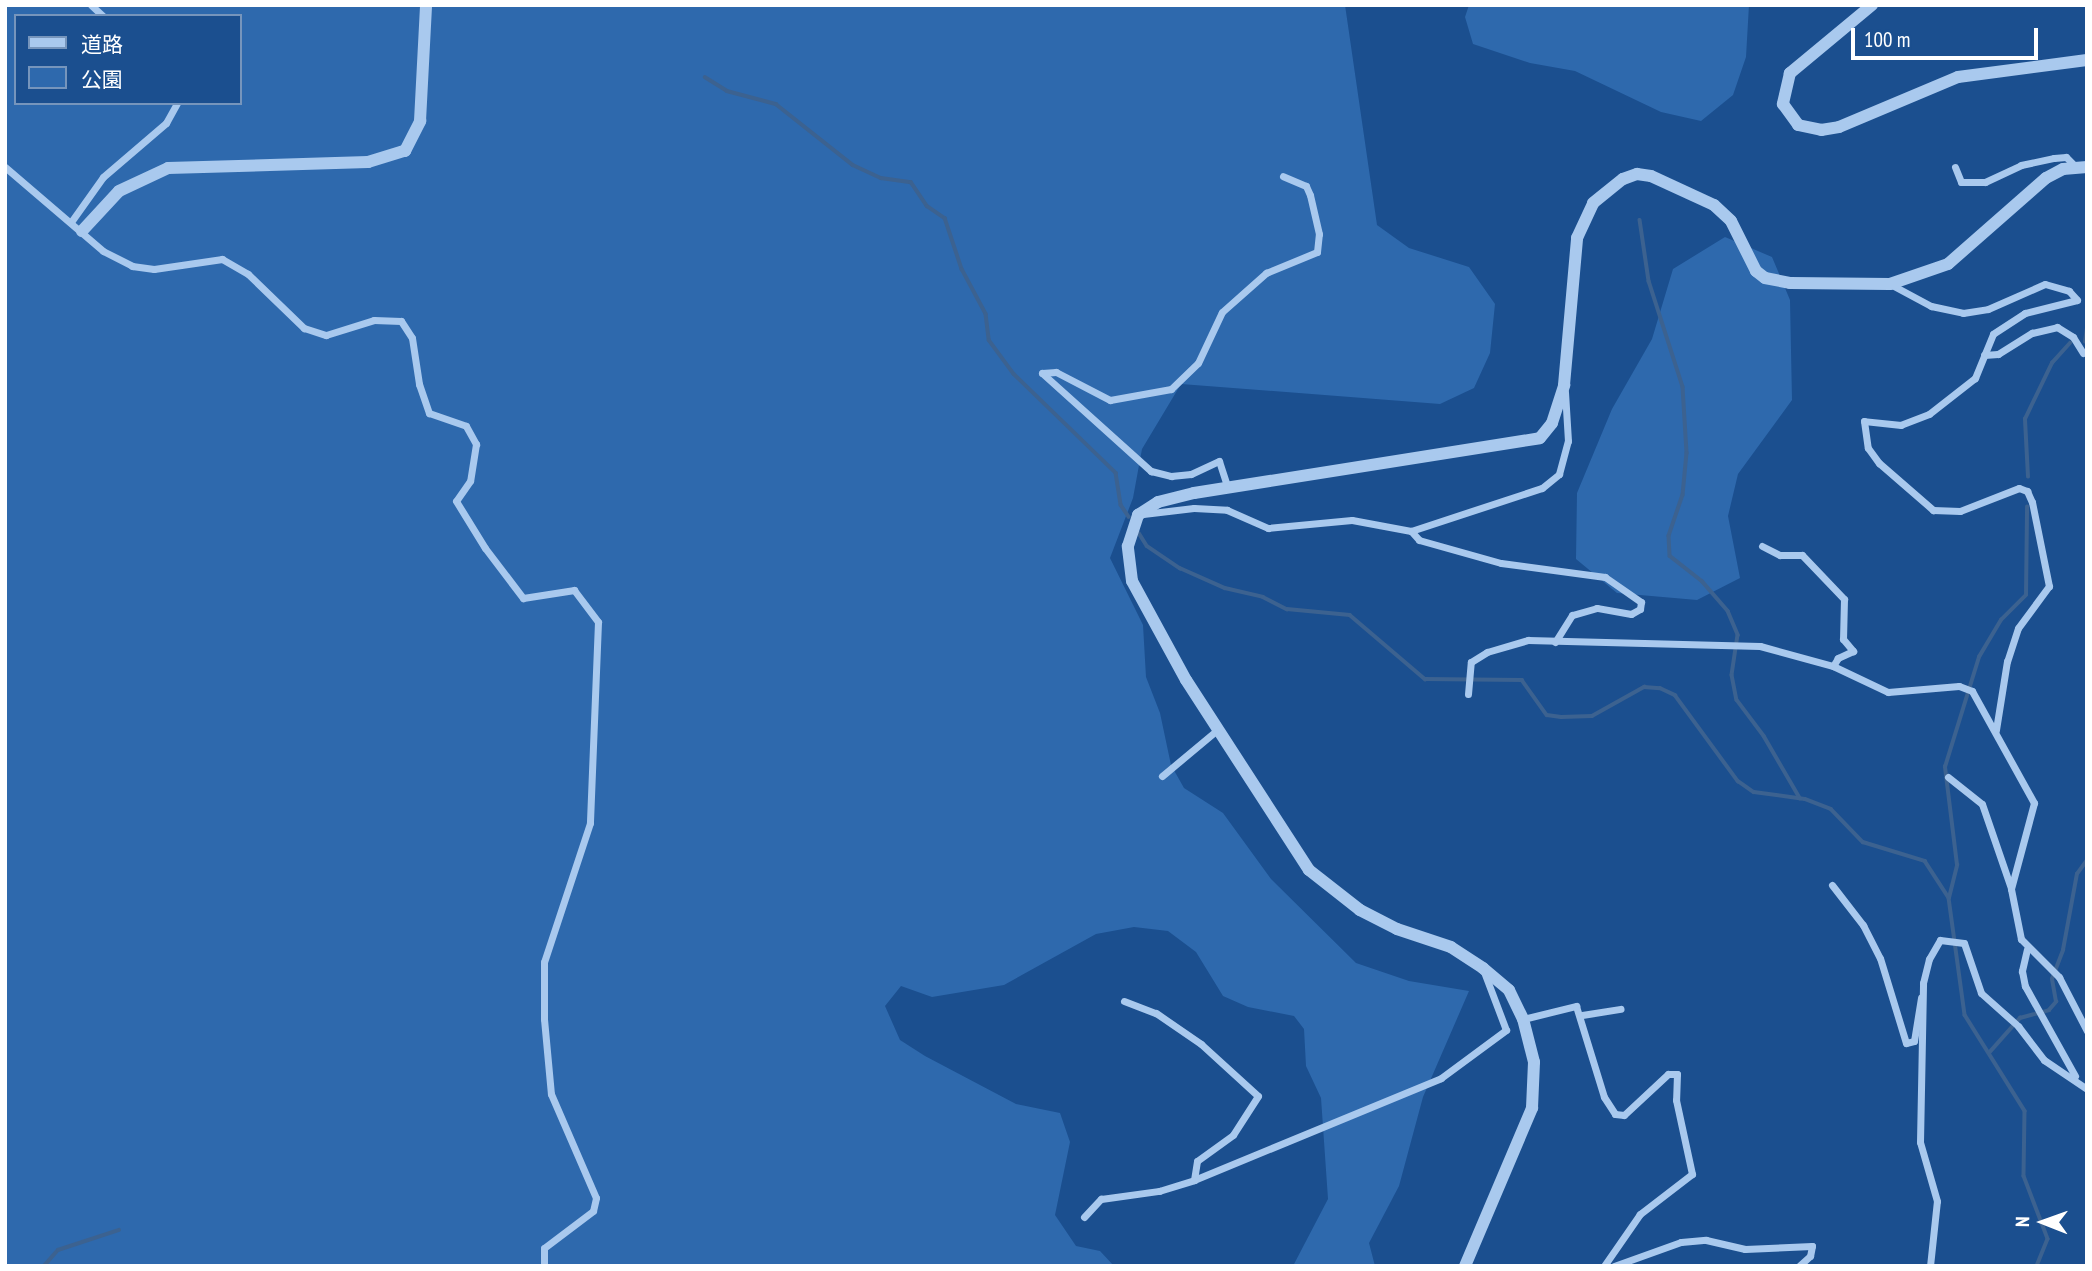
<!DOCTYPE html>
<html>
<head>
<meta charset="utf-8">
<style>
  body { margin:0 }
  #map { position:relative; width:2092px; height:1271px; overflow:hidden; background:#1b4f8f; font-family:"PT Sans Narrow","Noto Sans JP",sans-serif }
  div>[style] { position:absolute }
  .green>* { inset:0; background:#2e69ad }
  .stream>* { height:3.5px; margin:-1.75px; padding:0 1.75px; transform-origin:1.75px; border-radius:1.75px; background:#3c6290 }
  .minor>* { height:7px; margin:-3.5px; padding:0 3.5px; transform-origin:3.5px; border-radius:3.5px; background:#a9c9ee }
  .tertiary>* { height:12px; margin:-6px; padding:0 6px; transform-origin:6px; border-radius:6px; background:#a9c9ee }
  span { translate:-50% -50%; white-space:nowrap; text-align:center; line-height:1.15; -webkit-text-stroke:7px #1b4f8f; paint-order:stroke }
  .frame { position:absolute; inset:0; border:7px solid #fff; pointer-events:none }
  .legend { position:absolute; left:14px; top:14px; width:228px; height:91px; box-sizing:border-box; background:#1b4f8f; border:2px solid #7695bc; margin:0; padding:9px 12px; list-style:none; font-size:21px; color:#fff }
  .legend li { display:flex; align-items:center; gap:14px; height:35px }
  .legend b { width:35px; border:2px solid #7695bc }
  .north { position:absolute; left:2008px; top:1187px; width:70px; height:70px; -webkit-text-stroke:5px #1b4f8f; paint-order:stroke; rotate:271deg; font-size:19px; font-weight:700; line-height:28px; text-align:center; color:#fff }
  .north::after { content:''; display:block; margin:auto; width:24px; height:32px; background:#fff; clip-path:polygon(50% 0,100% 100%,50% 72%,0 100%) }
  .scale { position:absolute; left:1851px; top:28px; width:187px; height:32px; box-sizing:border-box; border:4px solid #fff; border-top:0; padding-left:9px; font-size:21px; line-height:24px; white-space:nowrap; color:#fff; -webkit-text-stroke:5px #1b4f8f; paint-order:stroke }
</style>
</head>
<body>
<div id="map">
  <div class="green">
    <i style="clip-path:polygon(evenodd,5px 5px,1345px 5px,1377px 225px,1409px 248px,1469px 267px,1495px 304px,1490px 353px,1474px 388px,1440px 404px,1181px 384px,1142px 449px,1133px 498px,1110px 558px,1143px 625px,1146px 677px,1160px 713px,1171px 765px,1184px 788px,1223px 813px,1271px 879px,1356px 963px,1409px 981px,1469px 991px,1423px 1097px,1399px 1186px,1369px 1243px,1375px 1266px,1293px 1266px,1328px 1199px,1321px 1098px,1306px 1066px,1304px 1029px,1294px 1016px,1248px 1007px,1223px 996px,1196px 952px,1168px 931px,1134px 927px,1096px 934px,1004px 985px,932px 997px,901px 986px,885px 1006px,900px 1040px,925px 1056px,1016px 1104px,1060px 1113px,1070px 1142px,1055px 1215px,1076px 1246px,1100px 1251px,1114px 1266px,5px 1266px,5px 5px,16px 16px,240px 16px,240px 103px,16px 103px,16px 16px)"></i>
    <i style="clip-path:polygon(1469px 5px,1749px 5px,1746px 57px,1733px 95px,1701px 121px,1661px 112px,1575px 71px,1530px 63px,1473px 44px,1465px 17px)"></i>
    <i style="clip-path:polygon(1725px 237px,1772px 257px,1790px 300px,1792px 400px,1738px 474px,1728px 516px,1740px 578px,1697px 600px,1617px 593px,1576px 559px,1577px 493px,1612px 409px,1652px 339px,1673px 269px)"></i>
  </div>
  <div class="stream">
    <i style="left:705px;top:77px;width:26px;rotate:32deg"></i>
    <i style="left:727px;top:91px;width:51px;rotate:14.9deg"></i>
    <i style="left:776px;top:104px;width:98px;rotate:38.4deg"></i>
    <i style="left:853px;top:165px;width:31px;rotate:25deg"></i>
    <i style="left:881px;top:178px;width:30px;rotate:8deg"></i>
    <i style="left:911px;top:182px;width:29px;rotate:56deg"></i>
    <i style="left:927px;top:206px;width:22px;rotate:34deg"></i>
    <i style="left:945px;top:218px;width:54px;rotate:71.6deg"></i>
    <i style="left:962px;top:269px;width:51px;rotate:61.9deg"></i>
    <i style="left:986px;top:314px;width:26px;rotate:83deg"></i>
    <i style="left:989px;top:340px;width:42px;rotate:53.7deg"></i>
    <i style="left:1014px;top:374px;width:142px;rotate:44.1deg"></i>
    <i style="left:1116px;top:473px;width:32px;rotate:81deg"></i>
    <i style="left:1121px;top:505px;width:14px;rotate:56deg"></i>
    <i style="left:1640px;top:220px;width:62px;rotate:81.6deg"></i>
    <i style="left:1649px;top:281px;width:111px;rotate:72.2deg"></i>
    <i style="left:1683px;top:387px;width:66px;rotate:86.5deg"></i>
    <i style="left:1687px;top:453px;width:42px;rotate:95.4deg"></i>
    <i style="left:1683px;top:495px;width:43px;rotate:108.9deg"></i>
    <i style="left:1669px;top:536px;width:20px;rotate:87deg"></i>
    <i style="left:1670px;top:556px;width:41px;rotate:38deg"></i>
    <i style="left:1702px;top:581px;width:40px;rotate:49deg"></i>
    <i style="left:1728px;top:611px;width:26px;rotate:67deg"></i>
    <i style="left:1738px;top:635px;width:40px;rotate:98.5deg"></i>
    <i style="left:1732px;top:675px;width:25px;rotate:79deg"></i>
    <i style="left:1737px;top:700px;width:45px;rotate:53.1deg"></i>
    <i style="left:1764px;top:736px;width:72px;rotate:59.9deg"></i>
    <i style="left:2085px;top:342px;width:14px;rotate:-82deg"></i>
    <i style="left:2028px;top:477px;width:58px;rotate:-93deg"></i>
    <i style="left:2025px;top:419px;width:62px;rotate:-64.3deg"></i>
    <i style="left:2052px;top:363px;width:27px;rotate:-48deg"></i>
    <i style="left:1139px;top:533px;width:15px;rotate:58deg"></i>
    <i style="left:1147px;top:546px;width:40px;rotate:34deg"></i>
    <i style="left:1180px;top:568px;width:49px;rotate:24deg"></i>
    <i style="left:1225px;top:588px;width:39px;rotate:13deg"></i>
    <i style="left:1263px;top:597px;width:27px;rotate:27deg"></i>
    <i style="left:1287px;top:609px;width:63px;rotate:5.4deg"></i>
    <i style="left:1350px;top:615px;width:99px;rotate:40.5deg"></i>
    <i style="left:1425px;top:679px;width:97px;rotate:0.6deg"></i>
    <i style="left:1522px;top:680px;width:43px;rotate:54.5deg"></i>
    <i style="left:1547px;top:715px;width:14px;rotate:8deg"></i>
    <i style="left:1561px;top:717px;width:31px;rotate:-2deg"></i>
    <i style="left:1592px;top:716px;width:60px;rotate:-29.1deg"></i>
    <i style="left:1644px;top:687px;width:16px;rotate:4deg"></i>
    <i style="left:1660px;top:688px;width:17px;rotate:25deg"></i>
    <i style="left:1675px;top:695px;width:107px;rotate:53.8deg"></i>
    <i style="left:1738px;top:781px;width:19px;rotate:35deg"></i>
    <i style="left:1754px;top:792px;width:51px;rotate:7.8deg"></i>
    <i style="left:1805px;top:799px;width:28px;rotate:21deg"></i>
    <i style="left:1831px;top:809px;width:46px;rotate:45.9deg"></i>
    <i style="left:1863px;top:842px;width:65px;rotate:17deg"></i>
    <i style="left:1925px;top:861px;width:44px;rotate:57deg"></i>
    <i style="left:1949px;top:898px;width:118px;rotate:82.2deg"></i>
    <i style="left:1965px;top:1015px;width:113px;rotate:58deg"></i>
    <i style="left:2025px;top:1111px;width:65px;rotate:90.9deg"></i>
    <i style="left:2024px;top:1176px;width:67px;rotate:69.1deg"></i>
    <i style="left:2048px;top:1239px;width:29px;rotate:112deg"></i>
    <i style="left:1949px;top:898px;width:34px;rotate:-76deg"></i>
    <i style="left:1957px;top:865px;width:99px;rotate:-97deg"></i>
    <i style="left:1945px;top:767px;width:115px;rotate:-72.8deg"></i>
    <i style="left:1979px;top:657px;width:43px;rotate:-59.3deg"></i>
    <i style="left:2001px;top:620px;width:35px;rotate:-45deg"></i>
    <i style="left:2026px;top:595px;width:88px;rotate:-89.3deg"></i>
    <i style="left:1989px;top:1053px;width:47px;rotate:-48.5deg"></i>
    <i style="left:2020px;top:1018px;width:30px;rotate:-15deg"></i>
    <i style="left:2049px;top:1010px;width:11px;rotate:-49deg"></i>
    <i style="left:2056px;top:1002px;width:23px;rotate:-100deg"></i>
    <i style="left:2052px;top:979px;width:31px;rotate:-69deg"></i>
    <i style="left:2063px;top:950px;width:77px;rotate:-79.6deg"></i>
    <i style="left:2077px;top:874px;width:17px;rotate:-54deg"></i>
    <i style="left:44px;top:1266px;width:21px;rotate:-49deg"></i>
    <i style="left:58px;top:1250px;width:64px;rotate:-18.2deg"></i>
  </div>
  <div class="minor">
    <i style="left:91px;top:5px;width:16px;rotate:43deg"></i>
    <i style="left:5px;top:167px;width:129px;rotate:40.6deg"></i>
    <i style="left:103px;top:251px;width:33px;rotate:27deg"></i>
    <i style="left:132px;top:266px;width:22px;rotate:8deg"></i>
    <i style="left:154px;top:269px;width:69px;rotate:-8.4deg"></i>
    <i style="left:222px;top:259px;width:30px;rotate:30deg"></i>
    <i style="left:248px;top:274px;width:78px;rotate:44deg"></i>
    <i style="left:304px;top:328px;width:23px;rotate:18deg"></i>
    <i style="left:326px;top:335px;width:50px;rotate:-17.4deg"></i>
    <i style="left:374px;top:320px;width:27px;rotate:2deg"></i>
    <i style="left:401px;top:321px;width:20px;rotate:57deg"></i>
    <i style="left:412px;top:338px;width:47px;rotate:81.3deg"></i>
    <i style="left:419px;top:384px;width:31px;rotate:71deg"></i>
    <i style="left:429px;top:413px;width:39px;rotate:19deg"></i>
    <i style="left:466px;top:426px;width:21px;rotate:61deg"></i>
    <i style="left:476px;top:444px;width:37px;rotate:99deg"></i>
    <i style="left:470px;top:481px;width:24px;rotate:125deg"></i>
    <i style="left:456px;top:501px;width:55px;rotate:58.3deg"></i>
    <i style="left:485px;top:548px;width:63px;rotate:52.8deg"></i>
    <i style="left:523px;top:598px;width:52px;rotate:-8.9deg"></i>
    <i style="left:574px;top:590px;width:40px;rotate:53deg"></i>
    <i style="left:598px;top:622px;width:201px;rotate:92.3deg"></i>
    <i style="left:590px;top:823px;width:146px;rotate:108.3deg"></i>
    <i style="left:544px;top:962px;width:57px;rotate:90deg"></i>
    <i style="left:544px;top:1019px;width:75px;rotate:84.7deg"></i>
    <i style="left:551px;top:1094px;width:113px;rotate:66.6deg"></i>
    <i style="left:596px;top:1198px;width:13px;rotate:103deg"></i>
    <i style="left:593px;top:1211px;width:61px;rotate:142.9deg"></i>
    <i style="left:544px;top:1248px;width:18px;rotate:90deg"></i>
    <i style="left:1955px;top:167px;width:16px;rotate:68deg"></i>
    <i style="left:1961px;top:182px;width:24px"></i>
    <i style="left:1985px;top:182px;width:40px;rotate:-25deg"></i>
    <i style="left:2021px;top:165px;width:34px;rotate:-12deg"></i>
    <i style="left:2054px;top:158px;width:12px;rotate:-5deg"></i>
    <i style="left:2066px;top:157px;width:14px;rotate:45deg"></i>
    <i style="left:71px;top:222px;width:55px;rotate:-54.6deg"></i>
    <i style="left:103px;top:177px;width:83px;rotate:-40.6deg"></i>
    <i style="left:166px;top:123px;width:23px;rotate:-61deg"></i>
    <i style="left:1890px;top:284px;width:47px;rotate:28.2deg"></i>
    <i style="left:1931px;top:306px;width:33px;rotate:12deg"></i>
    <i style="left:1963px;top:313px;width:25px;rotate:-9deg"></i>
    <i style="left:1988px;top:309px;width:62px;rotate:-23.7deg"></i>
    <i style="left:2045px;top:284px;width:25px;rotate:16deg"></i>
    <i style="left:2069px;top:291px;width:12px;rotate:48deg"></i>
    <i style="left:2077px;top:300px;width:54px;rotate:166deg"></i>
    <i style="left:2025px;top:313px;width:38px;rotate:147deg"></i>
    <i style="left:1993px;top:334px;width:48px;rotate:112.2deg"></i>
    <i style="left:1975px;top:378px;width:58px;rotate:142deg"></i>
    <i style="left:1929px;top:414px;width:30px;rotate:159deg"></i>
    <i style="left:1901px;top:425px;width:37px;rotate:-174deg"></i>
    <i style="left:1864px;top:421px;width:27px;rotate:82deg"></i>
    <i style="left:1868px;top:448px;width:19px;rotate:54deg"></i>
    <i style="left:1879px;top:463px;width:72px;rotate:41deg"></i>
    <i style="left:1933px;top:510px;width:27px;rotate:2deg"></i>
    <i style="left:1960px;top:511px;width:63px;rotate:-21.3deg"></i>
    <i style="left:2019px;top:488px;width:9px;rotate:21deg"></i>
    <i style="left:2027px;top:491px;width:12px;rotate:66deg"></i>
    <i style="left:2032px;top:502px;width:86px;rotate:78.6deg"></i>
    <i style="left:2049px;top:586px;width:52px;rotate:126.4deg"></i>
    <i style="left:2018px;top:628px;width:35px;rotate:108deg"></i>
    <i style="left:2007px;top:661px;width:70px;rotate:99.1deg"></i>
    <i style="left:1984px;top:355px;width:14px;rotate:-4deg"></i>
    <i style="left:1998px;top:354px;width:40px;rotate:-32deg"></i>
    <i style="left:2032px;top:333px;width:26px;rotate:-13deg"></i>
    <i style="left:2057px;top:327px;width:19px;rotate:32deg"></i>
    <i style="left:2073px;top:337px;width:19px;rotate:58deg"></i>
    <i style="left:1042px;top:373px;width:14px;rotate:-4deg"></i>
    <i style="left:1056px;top:372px;width:61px;rotate:27.4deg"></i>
    <i style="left:1110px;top:400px;width:62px;rotate:-10.2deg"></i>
    <i style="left:1171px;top:389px;width:37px;rotate:-44deg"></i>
    <i style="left:1198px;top:363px;width:56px;rotate:-64.8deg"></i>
    <i style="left:1222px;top:312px;width:59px;rotate:-41.6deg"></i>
    <i style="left:1266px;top:273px;width:55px;rotate:-22.4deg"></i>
    <i style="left:1317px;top:252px;width:18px;rotate:-84deg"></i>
    <i style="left:1319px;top:234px;width:40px;rotate:-103deg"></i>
    <i style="left:1310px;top:195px;width:10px;rotate:-114deg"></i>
    <i style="left:1306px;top:186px;width:25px;rotate:-157deg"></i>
    <i style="left:1042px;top:373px;width:147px;rotate:42deg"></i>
    <i style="left:1151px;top:471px;width:21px;rotate:14deg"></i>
    <i style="left:1171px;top:476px;width:20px;rotate:-6deg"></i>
    <i style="left:1191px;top:474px;width:31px;rotate:-25deg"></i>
    <i style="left:1219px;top:461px;width:28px;rotate:72deg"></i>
    <i style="left:1143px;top:514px;width:51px;rotate:-6.7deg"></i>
    <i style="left:1194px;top:508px;width:33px;rotate:3deg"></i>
    <i style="left:1227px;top:510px;width:45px;rotate:23.7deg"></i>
    <i style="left:1268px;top:528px;width:84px;rotate:-5.4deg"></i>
    <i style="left:1352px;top:520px;width:60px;rotate:10.6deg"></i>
    <i style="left:1411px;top:531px;width:138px;rotate:-18.2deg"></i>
    <i style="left:1542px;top:488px;width:22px;rotate:-39deg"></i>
    <i style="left:1559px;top:474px;width:34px;rotate:-75deg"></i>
    <i style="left:1568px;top:441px;width:49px;rotate:-93.5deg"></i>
    <i style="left:1411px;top:531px;width:12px;rotate:48deg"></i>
    <i style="left:1419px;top:540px;width:85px;rotate:15.7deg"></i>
    <i style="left:1501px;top:563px;width:105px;rotate:7.7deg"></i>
    <i style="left:1605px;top:577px;width:44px;rotate:34.8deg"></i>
    <i style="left:1641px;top:602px;width:7px;rotate:98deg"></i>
    <i style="left:1640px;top:609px;width:10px;rotate:151deg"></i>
    <i style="left:1631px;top:614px;width:35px;rotate:-170deg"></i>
    <i style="left:1597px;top:608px;width:26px;rotate:164deg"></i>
    <i style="left:1572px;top:615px;width:32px;rotate:122deg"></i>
    <i style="left:1762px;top:546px;width:20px;rotate:27deg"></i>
    <i style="left:1780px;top:555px;width:22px"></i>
    <i style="left:1802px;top:555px;width:61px;rotate:46.3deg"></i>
    <i style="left:1844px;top:599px;width:40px;rotate:91.4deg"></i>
    <i style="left:1843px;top:639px;width:16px;rotate:50deg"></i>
    <i style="left:1853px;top:651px;width:17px;rotate:155deg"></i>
    <i style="left:1838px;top:658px;width:9px;rotate:122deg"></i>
    <i style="left:1468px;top:694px;width:32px;rotate:-85deg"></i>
    <i style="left:1471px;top:662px;width:19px;rotate:-32deg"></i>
    <i style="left:1487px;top:652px;width:43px;rotate:-16.3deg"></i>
    <i style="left:1528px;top:640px;width:232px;rotate:1.5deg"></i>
    <i style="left:1760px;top:646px;width:76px;rotate:15.3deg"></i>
    <i style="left:1833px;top:666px;width:61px;rotate:25.3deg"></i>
    <i style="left:1888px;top:692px;width:71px;rotate:-4.8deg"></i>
    <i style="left:1959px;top:686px;width:14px;rotate:21deg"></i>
    <i style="left:1972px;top:691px;width:128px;rotate:61deg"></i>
    <i style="left:2034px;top:803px;width:89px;rotate:105deg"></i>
    <i style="left:2011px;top:889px;width:51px;rotate:78.7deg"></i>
    <i style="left:2021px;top:939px;width:54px;rotate:45deg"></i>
    <i style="left:2059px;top:977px;width:61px;rotate:62.6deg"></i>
    <i style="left:1162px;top:776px;width:72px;rotate:-39.9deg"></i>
    <i style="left:1948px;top:777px;width:43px;rotate:38.5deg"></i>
    <i style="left:1982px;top:804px;width:89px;rotate:71deg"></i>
    <i style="left:1832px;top:885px;width:51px;rotate:52.2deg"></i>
    <i style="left:1863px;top:925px;width:37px;rotate:63deg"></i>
    <i style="left:1880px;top:958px;width:89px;rotate:73deg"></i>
    <i style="left:1906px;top:1043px;width:8px;rotate:-14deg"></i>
    <i style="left:1914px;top:1041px;width:44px;rotate:-80.8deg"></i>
    <i style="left:2027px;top:949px;width:23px;rotate:103deg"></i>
    <i style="left:2022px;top:971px;width:15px;rotate:79deg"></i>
    <i style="left:2025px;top:986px;width:103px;rotate:60.9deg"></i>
    <i style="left:1124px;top:1001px;width:34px;rotate:21deg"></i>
    <i style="left:1156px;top:1013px;width:55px;rotate:34.6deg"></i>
    <i style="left:1201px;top:1044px;width:77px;rotate:42.4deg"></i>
    <i style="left:1258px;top:1096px;width:46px;rotate:122.7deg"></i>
    <i style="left:1233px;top:1135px;width:44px;rotate:144.2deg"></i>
    <i style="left:1197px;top:1161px;width:19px;rotate:99deg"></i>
    <i style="left:1582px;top:1015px;width:39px;rotate:-9deg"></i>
    <i style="left:1523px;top:1019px;width:55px;rotate:-13.8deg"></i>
    <i style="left:1576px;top:1006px;width:95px;rotate:72.9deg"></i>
    <i style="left:1604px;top:1097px;width:20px;rotate:57deg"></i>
    <i style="left:1615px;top:1114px;width:9px;rotate:6deg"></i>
    <i style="left:1624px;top:1115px;width:60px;rotate:-43deg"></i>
    <i style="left:1668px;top:1074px;width:9px"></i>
    <i style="left:1677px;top:1074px;width:26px;rotate:92deg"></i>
    <i style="left:1676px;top:1100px;width:76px;rotate:77.8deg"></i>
    <i style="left:1692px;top:1174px;width:66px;rotate:142.4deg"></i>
    <i style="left:1640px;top:1214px;width:63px;rotate:124.7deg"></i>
    <i style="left:1084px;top:1217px;width:25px;rotate:-47deg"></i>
    <i style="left:1101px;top:1199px;width:59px;rotate:-7.9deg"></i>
    <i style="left:1159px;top:1191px;width:37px;rotate:-17deg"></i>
    <i style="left:1194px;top:1180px;width:267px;rotate:-22.4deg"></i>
    <i style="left:1441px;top:1078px;width:81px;rotate:-36.4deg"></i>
    <i style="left:1506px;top:1030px;width:65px;rotate:-110.7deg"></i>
    <i style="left:1614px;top:1266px;width:71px;rotate:-19.7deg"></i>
    <i style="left:1681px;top:1242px;width:25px;rotate:-5deg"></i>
    <i style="left:1706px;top:1240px;width:40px;rotate:13deg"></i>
    <i style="left:1745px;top:1249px;width:67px;rotate:-2.6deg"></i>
    <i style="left:1812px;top:1246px;width:10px;rotate:101deg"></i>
    <i style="left:1810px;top:1256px;width:15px;rotate:138deg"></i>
    <i style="left:1930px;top:1266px;width:65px;rotate:-83.9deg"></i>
    <i style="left:1937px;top:1201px;width:61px;rotate:-106.1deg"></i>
    <i style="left:1920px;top:1142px;width:159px;rotate:-88.9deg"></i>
    <i style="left:1923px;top:983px;width:25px;rotate:-76deg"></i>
    <i style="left:1929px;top:959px;width:22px;rotate:-60deg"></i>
    <i style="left:1940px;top:940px;width:24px;rotate:7deg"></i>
    <i style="left:1964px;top:943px;width:53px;rotate:71.2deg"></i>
    <i style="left:1981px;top:993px;width:50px;rotate:41.7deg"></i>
    <i style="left:2018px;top:1026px;width:43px;rotate:52.6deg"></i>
    <i style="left:2044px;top:1060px;width:52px;rotate:34deg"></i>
  </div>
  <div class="tertiary">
    <i style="left:1872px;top:5px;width:107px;rotate:140.3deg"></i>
    <i style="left:1790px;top:73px;width:32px;rotate:103deg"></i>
    <i style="left:1783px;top:104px;width:26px;rotate:54deg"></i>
    <i style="left:1798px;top:125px;width:24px;rotate:12deg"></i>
    <i style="left:1821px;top:130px;width:18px;rotate:-9deg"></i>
    <i style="left:1839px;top:127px;width:129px;rotate:-22.8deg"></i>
    <i style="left:1958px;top:77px;width:130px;rotate:-7.5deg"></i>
    <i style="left:82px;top:231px;width:54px;rotate:-47.2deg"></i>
    <i style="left:119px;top:191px;width:54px;rotate:-25.1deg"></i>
    <i style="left:168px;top:168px;width:200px;rotate:-1.7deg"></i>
    <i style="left:368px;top:162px;width:39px;rotate:-17deg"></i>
    <i style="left:405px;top:151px;width:34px;rotate:-63deg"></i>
    <i style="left:420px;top:121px;width:116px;rotate:-87deg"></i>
    <i style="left:1465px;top:1266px;width:172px;rotate:-67deg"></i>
    <i style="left:1532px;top:1108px;width:46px;rotate:-87.5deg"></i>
    <i style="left:1534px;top:1062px;width:44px;rotate:-104.3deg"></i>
    <i style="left:1523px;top:1019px;width:32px;rotate:-116deg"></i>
    <i style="left:1509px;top:990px;width:34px;rotate:-140deg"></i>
    <i style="left:1483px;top:968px;width:38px;rotate:-147deg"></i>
    <i style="left:1451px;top:947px;width:57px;rotate:-161.6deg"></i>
    <i style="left:1397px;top:929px;width:42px;rotate:-152.8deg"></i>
    <i style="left:1360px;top:910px;width:65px;rotate:-141.9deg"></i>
    <i style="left:1309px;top:870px;width:226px;rotate:-122.9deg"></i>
    <i style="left:1186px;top:680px;width:113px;rotate:-118.6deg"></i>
    <i style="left:1132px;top:581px;width:35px;rotate:-97deg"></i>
    <i style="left:1128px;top:546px;width:33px;rotate:-72deg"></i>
    <i style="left:1138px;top:515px;width:24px;rotate:-33deg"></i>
    <i style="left:1158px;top:502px;width:37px;rotate:-14deg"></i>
    <i style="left:1194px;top:493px;width:350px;rotate:-9deg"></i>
    <i style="left:1540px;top:438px;width:19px;rotate:-51deg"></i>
    <i style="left:1552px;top:423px;width:40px;rotate:-72deg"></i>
    <i style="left:1564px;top:385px;width:148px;rotate:-84.9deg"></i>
    <i style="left:1577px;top:238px;width:38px;rotate:-65deg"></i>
    <i style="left:1593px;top:203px;width:38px;rotate:-39deg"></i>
    <i style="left:1623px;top:179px;width:15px;rotate:-20deg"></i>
    <i style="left:1637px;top:174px;width:14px;rotate:8deg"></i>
    <i style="left:1651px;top:176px;width:69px;rotate:24.7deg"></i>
    <i style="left:1714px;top:205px;width:23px;rotate:43deg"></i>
    <i style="left:1731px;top:221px;width:56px;rotate:63.4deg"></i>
    <i style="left:1756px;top:271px;width:11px;rotate:38deg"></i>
    <i style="left:1765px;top:278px;width:25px;rotate:11deg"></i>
    <i style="left:1790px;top:283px;width:100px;rotate:0.6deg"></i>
    <i style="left:1890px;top:284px;width:61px;rotate:-19deg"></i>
    <i style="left:1948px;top:264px;width:130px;rotate:-41.3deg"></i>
    <i style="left:2046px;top:178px;width:19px;rotate:-28deg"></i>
    <i style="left:2063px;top:169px;width:24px;rotate:-5deg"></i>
  </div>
  <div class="frame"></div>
  <ul class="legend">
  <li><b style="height:9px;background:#a9c9ee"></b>道路</li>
  <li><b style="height:19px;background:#2e69ad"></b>公園</li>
  </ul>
  <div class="north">N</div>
  <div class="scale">100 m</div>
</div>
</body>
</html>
